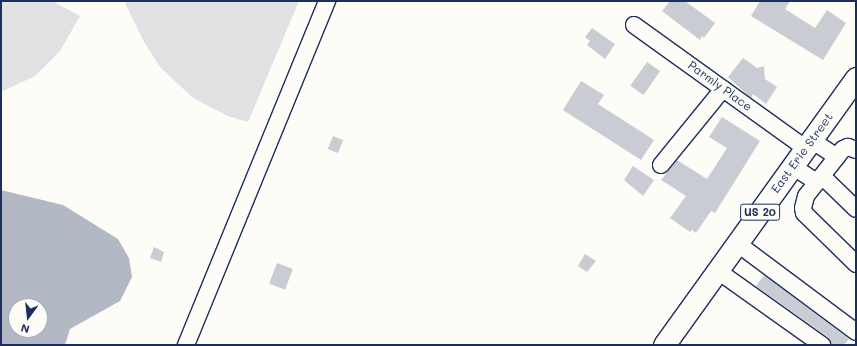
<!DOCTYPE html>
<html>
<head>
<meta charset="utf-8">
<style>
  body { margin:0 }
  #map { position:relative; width:857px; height:346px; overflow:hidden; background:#fdfcf7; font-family:Mali,sans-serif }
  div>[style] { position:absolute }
  .green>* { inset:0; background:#e0e1e3 }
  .water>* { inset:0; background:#b3b8c5 }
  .building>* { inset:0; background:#c9ccd3; transform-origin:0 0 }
  .roads { filter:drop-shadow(1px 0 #1b2f5e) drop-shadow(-1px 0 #1b2f5e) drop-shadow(0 1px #1b2f5e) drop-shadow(0 -1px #1b2f5e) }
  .minor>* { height:16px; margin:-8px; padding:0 8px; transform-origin:8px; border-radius:8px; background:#fdfcf7 }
  .major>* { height:21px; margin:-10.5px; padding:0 10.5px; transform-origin:10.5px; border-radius:10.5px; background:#fdfcf7 }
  span { translate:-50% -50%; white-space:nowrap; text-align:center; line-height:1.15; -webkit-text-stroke:3px #fdfcf7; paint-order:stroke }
  .shield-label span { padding:1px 3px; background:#fdfcf7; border:1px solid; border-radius:3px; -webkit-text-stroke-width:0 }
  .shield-label { font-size:11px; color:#1b2f5e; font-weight:700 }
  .street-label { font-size:12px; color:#1b2f5e }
  .frame { position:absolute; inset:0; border:2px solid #1b2f5e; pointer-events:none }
  .north { position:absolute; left:8px; top:298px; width:40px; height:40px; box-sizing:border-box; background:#fdfcf7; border:1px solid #a3aaba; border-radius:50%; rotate:195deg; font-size:11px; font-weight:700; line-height:16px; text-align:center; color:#1b2f5e }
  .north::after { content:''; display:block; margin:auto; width:14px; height:18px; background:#1b2f5e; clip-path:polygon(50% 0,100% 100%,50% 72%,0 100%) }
</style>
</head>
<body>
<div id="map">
  <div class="green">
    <i style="clip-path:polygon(1px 1px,52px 1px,80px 16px,60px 51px,35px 76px,1px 92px)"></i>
    <i style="clip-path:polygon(124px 1px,299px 1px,248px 122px,228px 116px,193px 98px,160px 67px,144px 42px)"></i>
  </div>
  <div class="water">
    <i style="clip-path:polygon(evenodd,1px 190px,63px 205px,118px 239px,129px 258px,132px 277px,120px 301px,70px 329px,65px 345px,1px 345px,1px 190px,16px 306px,40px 306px,40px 330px,16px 330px,16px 306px)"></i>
  </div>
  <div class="building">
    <i style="clip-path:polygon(670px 1px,685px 1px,715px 23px,704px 38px,702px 36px,700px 40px,662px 11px)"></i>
    <i style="clip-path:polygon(760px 1px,790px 1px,785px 9px,815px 28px,827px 10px,846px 23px,823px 60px,751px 16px)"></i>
    <i style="clip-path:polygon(592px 28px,615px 44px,605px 59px,587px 45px,590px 41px,585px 37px)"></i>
    <i style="clip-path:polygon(743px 58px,757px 68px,764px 66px,765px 79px,777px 87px,766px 104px,753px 94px,751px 98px,728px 77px)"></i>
    <i style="left:647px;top:62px;width:16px;height:29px;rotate:35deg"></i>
    <i style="clip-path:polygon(581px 81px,604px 95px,598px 104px,654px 140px,641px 160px,563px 110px)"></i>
    <i style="clip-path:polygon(722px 117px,760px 141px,715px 213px,711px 211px,696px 233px,692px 230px,690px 232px,670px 218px,686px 196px,661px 180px,677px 160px,707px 179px,727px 148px,709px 137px)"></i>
    <i style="left:333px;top:136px;width:11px;height:14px;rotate:22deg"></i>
    <i style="clip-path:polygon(633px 166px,654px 180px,643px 196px,624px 180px)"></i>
    <i style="clip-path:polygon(154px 247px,164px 252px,161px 262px,150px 258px)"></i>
    <i style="clip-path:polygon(585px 254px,596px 261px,587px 272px,578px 266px)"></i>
    <i style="left:277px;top:263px;width:17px;height:22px;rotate:21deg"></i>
    <i style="clip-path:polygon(764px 275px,849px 339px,844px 345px,831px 345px,828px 337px,756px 286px)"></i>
  </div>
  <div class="roads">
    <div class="minor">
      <i style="left:634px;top:25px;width:211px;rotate:35.7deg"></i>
      <i style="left:811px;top:140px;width:31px;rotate:33deg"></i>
      <i style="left:856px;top:150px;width:9px;rotate:-159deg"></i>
      <i style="left:848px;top:147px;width:5px;rotate:158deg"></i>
      <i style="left:843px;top:149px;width:60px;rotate:128.2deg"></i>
      <i style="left:806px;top:196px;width:12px;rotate:104deg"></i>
      <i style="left:803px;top:208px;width:5px;rotate:79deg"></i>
      <i style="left:804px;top:213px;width:73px;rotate:44.4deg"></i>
      <i style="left:661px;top:165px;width:98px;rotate:-50.8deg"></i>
      <i style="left:792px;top:166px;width:30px;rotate:33deg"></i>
      <i style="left:822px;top:176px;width:47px;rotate:44.1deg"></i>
      <i style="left:738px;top:244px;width:147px;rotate:36.7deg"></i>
      <i style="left:718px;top:271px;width:128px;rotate:35.4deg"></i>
      <i style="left:186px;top:345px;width:372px;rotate:-67.7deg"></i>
    </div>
    <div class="major">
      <i style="left:664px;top:345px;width:329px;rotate:-54.3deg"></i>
    </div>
  </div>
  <div class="shield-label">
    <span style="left:760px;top:212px">US 20</span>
  </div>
  <div class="street-label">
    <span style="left:720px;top:86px;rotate:36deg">Parmly Place</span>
    <span style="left:802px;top:153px;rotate:-54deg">East Erie Street</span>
  </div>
  <div class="frame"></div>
  <div class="north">N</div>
</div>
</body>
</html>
